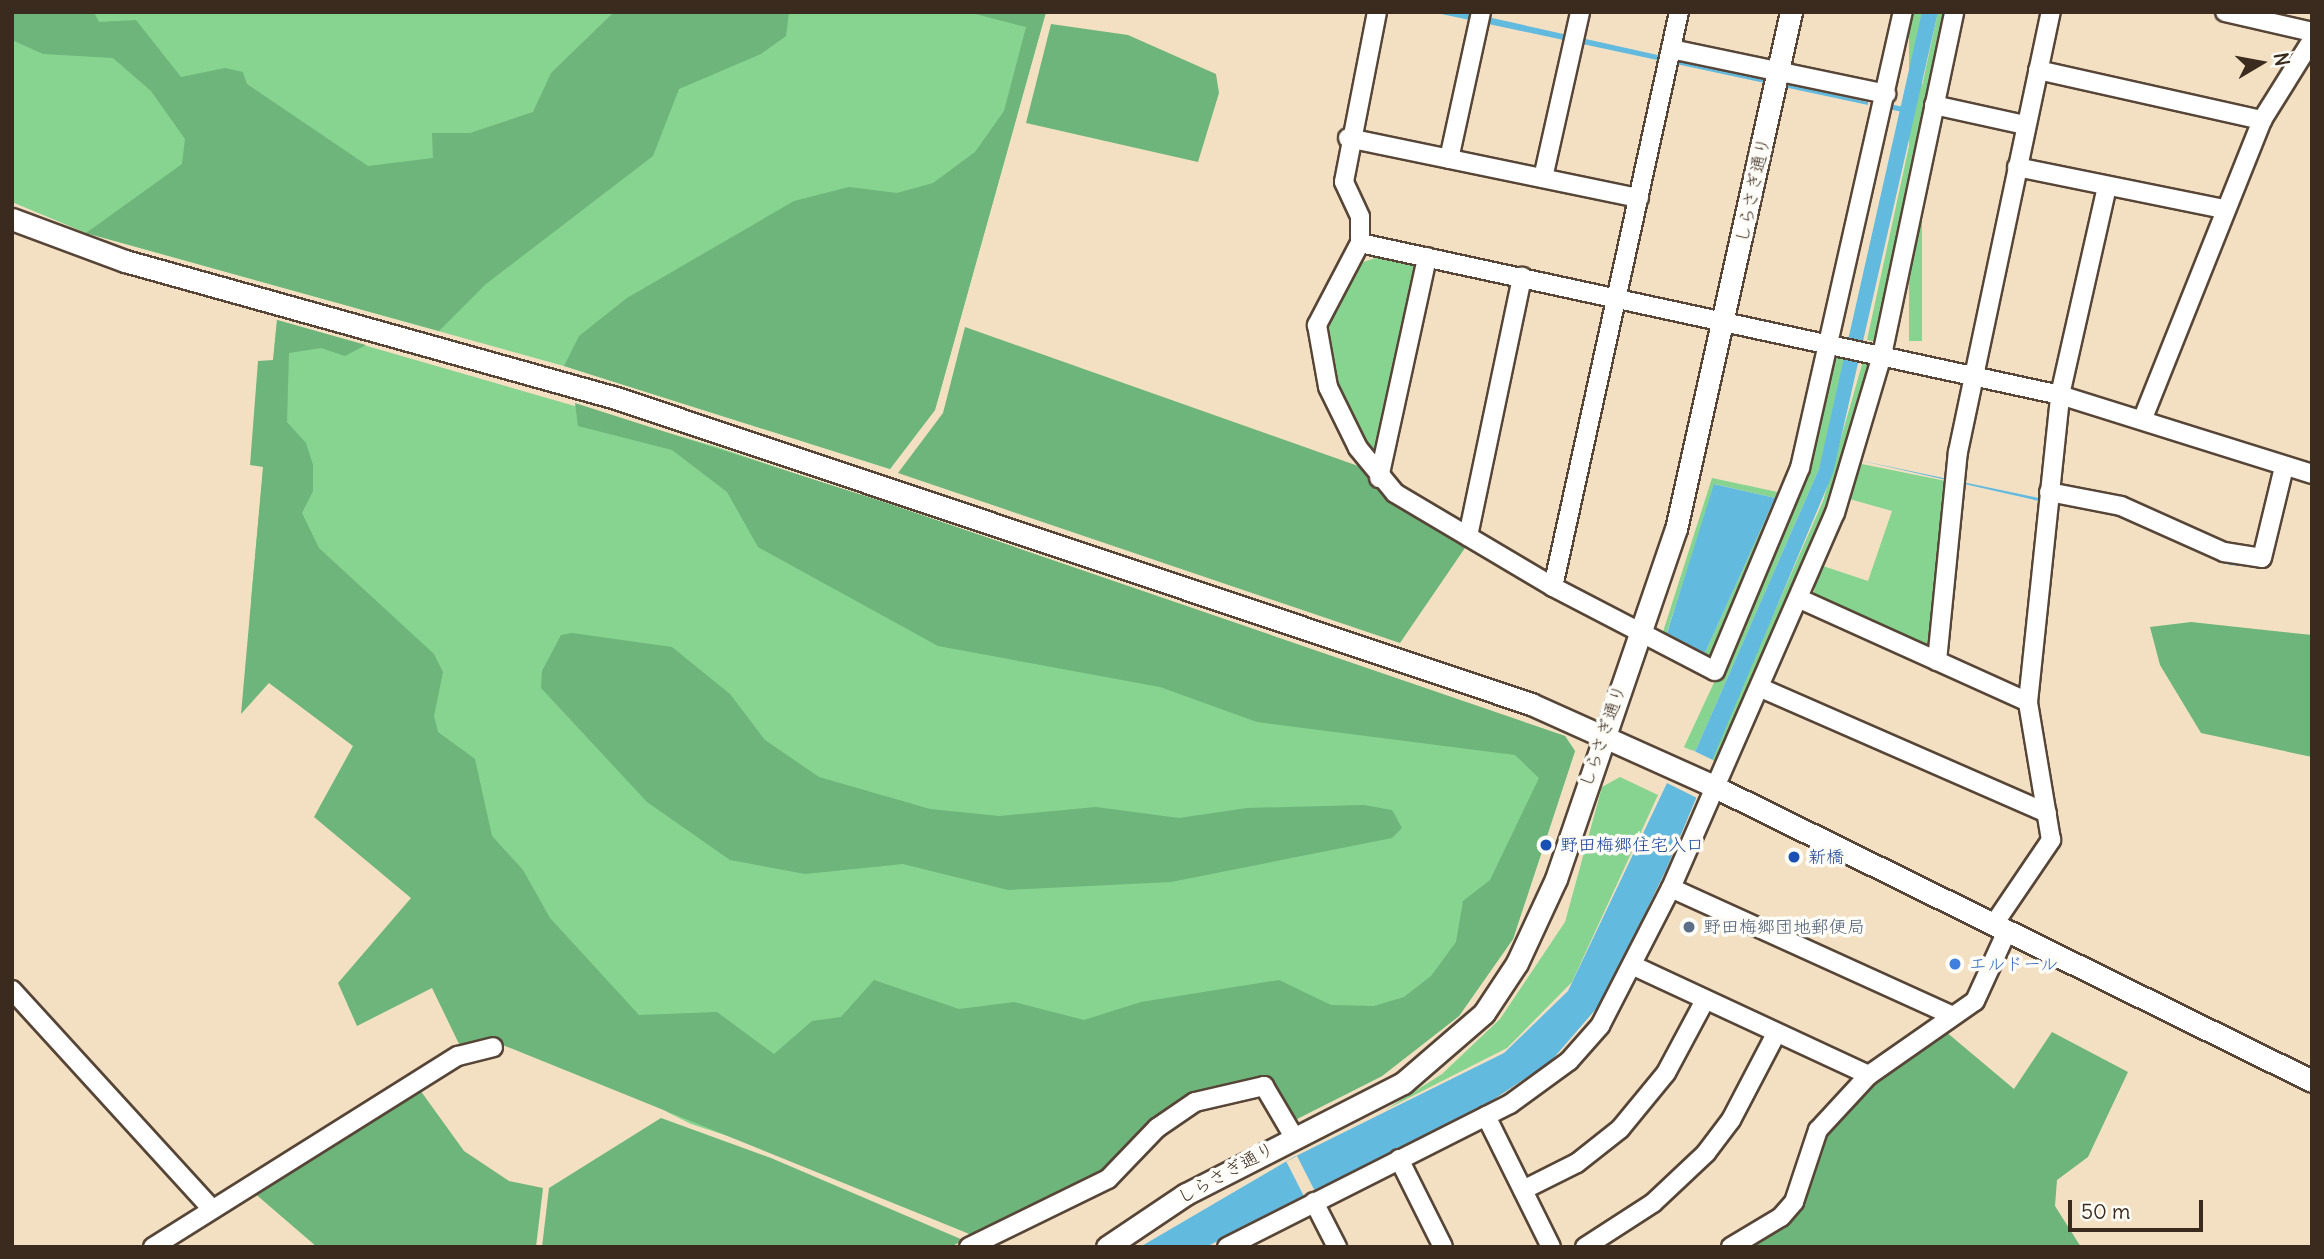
<!DOCTYPE html>
<html>
<head>
<meta charset="utf-8">
<style>
  body { margin:0 }
  #map { position:relative; width:2324px; height:1259px; overflow:hidden; background:#f3e0c3; font-family:Delius,"Klee One",sans-serif }
  div>[style] { position:absolute }
  .green>* { inset:0; background:#87d390; transform-origin:0 0 }
  .forest>* { inset:0; background:#6db57a }
  .water>* { inset:0; background:#62badf }
  .pier>* { inset:0; background:#f3e0c3; transform-origin:0 0 }
  .stream>* { height:5px; margin:-2.5px; padding:0 2.5px; transform-origin:2.5px; border-radius:2.5px; background:#62badf }
  .roads { filter:drop-shadow(2px 0 #574537) drop-shadow(-2px 0 #574537) drop-shadow(0 2px #574537) drop-shadow(0 -2px #574537) }
  .minor>* { height:18px; margin:-9px; padding:0 9px; transform-origin:9px; border-radius:9px; background:#fff }
  .tertiary>* { height:21px; margin:-10.5px; padding:0 10.5px; transform-origin:10.5px; border-radius:10.5px; background:#fff }
  .dots>* { width:19px; height:19px; translate:-50% -50%; box-sizing:border-box; border:4px solid #fdfcf7; border-radius:50% }
  span { translate:-50% -50%; white-space:nowrap; text-align:center; line-height:1.15; -webkit-text-stroke:7px #fdfcf7; paint-order:stroke }
  .street-label { font-size:18px; color:#3b2a1e }
  .transit-label { font-size:18px; color:#164399 }
  .left { translate:0 -50%; text-align:left }
  .service-label { font-size:18px; color:#4e5e75 }
  .shop-label { font-size:18px; color:#366cbe }
  .frame { position:absolute; inset:0; border:14px solid #3b2a1e; pointer-events:none }
  .north { position:absolute; left:2226px; top:28px; width:70px; height:70px; -webkit-text-stroke:5px #fdfcf7; paint-order:stroke; rotate:80deg; font-size:19px; font-weight:700; line-height:28px; text-align:center; color:#3b2a1e }
  .north::after { content:''; display:block; margin:auto; width:24px; height:32px; background:#3b2a1e; clip-path:polygon(50% 0,100% 100%,50% 72%,0 100%) }
  .scale { position:absolute; left:2068px; top:1200px; width:135px; height:32px; box-sizing:border-box; border:4px solid #3b2a1e; border-top:0; padding-left:9px; font-size:21px; line-height:24px; white-space:nowrap; color:#3b2a1e; -webkit-text-stroke:5px #fdfcf7; paint-order:stroke }
</style>
</head>
<body>
<div id="map">
  <div class="green">
    <i style="clip-path:polygon(12px 12px,1046px 12px,935px 410px,890px 469px,564px 366px,86px 233px,12px 202px)"></i>
    <i style="left:1909px;top:12px;width:13px;height:329px"></i>
    <i style="clip-path:polygon(1938px 12px,1947px 12px,1877px 342px,1867px 340px)"></i>
    <i style="clip-path:polygon(1382px 256px,1411px 262px,1417px 270px,1374px 455px,1336px 385px,1325px 328px,1360px 263px)"></i>
    <i style="clip-path:polygon(277px 320px,717px 447px,1565px 736px,1575px 751px,1513px 939px,1459px 1016px,1382px 1076px,1295px 1120px,1269px 1078px,1193px 1094px,1153px 1120px,1106px 1169px,972px 1235px,777px 1152px,691px 1124px,667px 1112px,356px 674px,251px 600px)"></i>
    <i style="clip-path:polygon(1836px 355px,1847px 358px,1819px 469px,1695px 752px,1684px 747px,1765px 573px,1818px 424px)"></i>
    <i style="clip-path:polygon(1863px 361px,1873px 363px,1831px 504px,1721px 764px,1710px 759px,1823px 501px)"></i>
    <i style="clip-path:polygon(1857px 463px,1946px 481px,1931px 643px,1925px 648px,1813px 596px,1820px 565px,1868px 581px,1892px 511px,1846px 498px)"></i>
    <i style="clip-path:polygon(evenodd,1712px 478px,1782px 493px,1713px 658px,1704px 658px,1662px 635px,1712px 478px,1715px 484px,1775px 498px,1705px 653px,1667px 632px,1715px 484px)"></i>
    <i style="clip-path:polygon(1620px 777px,1658px 795px,1572px 982px,1507px 1048px,1385px 1110px,1442px 1074px,1500px 1019px,1565px 922px,1602px 787px)"></i>
  </div>
  <div class="forest">
    <i style="clip-path:polygon(12px 12px,94px 12px,99px 22px,136px 20px,181px 77px,225px 68px,243px 72px,247px 84px,368px 166px,433px 158px,432px 133px,470px 133px,533px 112px,551px 73px,614px 12px,789px 12px,786px 36px,761px 54px,679px 89px,653px 156px,486px 284px,439px 331px,86px 233px,182px 164px,185px 139px,151px 91px,113px 58px,43px 54px,12px 40px)"></i>
    <i style="clip-path:polygon(968px 12px,1046px 12px,935px 410px,890px 469px,564px 366px,579px 336px,627px 298px,794px 201px,849px 187px,897px 193px,933px 183px,975px 152px,1004px 111px,1026px 27px)"></i>
    <i style="clip-path:polygon(1051px 24px,1128px 35px,1216px 74px,1219px 93px,1198px 162px,1026px 123px)"></i>
    <i style="clip-path:polygon(277px 320px,366px 345px,345px 356px,321px 348px,289px 353px,287px 422px,306px 443px,313px 465px,313px 491px,302px 513px,319px 548px,434px 654px,443px 672px,434px 716px,438px 732px,475px 759px,492px 836px,523px 870px,550px 918px,639px 1015px,717px 1012px,774px 1054px,812px 1021px,841px 1017px,874px 980px,959px 1009px,1014px 1002px,1084px 1020px,1141px 1002px,1279px 980px,1331px 1005px,1374px 1006px,1404px 997px,1431px 976px,1456px 942px,1463px 901px,1490px 880px,1539px 778px,1515px 755px,1257px 722px,1160px 687px,938px 646px,758px 547px,727px 492px,672px 450px,578px 426px,575px 403px,881px 501px,1565px 736px,1575px 751px,1513px 939px,1459px 1016px,1382px 1076px,1295px 1120px,1269px 1078px,1193px 1094px,1153px 1120px,1106px 1169px,972px 1235px,493px 1041px,460px 1046px,432px 988px,357px 1026px,338px 983px,411px 898px,314px 817px,353px 746px,269px 683px,241px 714px,263px 467px,250px 465px,258px 361px,273px 360px)"></i>
    <i style="clip-path:polygon(965px 327px,1361px 467px,1389px 499px,1467px 545px,1400px 643px,898px 473px,943px 413px)"></i>
    <i style="clip-path:polygon(2191px 622px,2312px 635px,2312px 757px,2201px 733px,2160px 665px,2150px 627px)"></i>
    <i style="clip-path:polygon(572px 633px,672px 647px,730px 694px,765px 740px,819px 777px,930px 809px,999px 816px,1096px 807px,1179px 818px,1247px 808px,1364px 805px,1392px 810px,1402px 828px,1392px 838px,1171px 882px,1008px 890px,903px 864px,805px 874px,730px 860px,647px 802px,541px 688px,542px 671px,561px 635px)"></i>
    <i style="clip-path:polygon(1945px 1031px,2014px 1089px,2052px 1032px,2128px 1072px,2088px 1157px,2057px 1180px,2055px 1206px,2081px 1247px,1745px 1247px,1802px 1204px,1822px 1134px,1868px 1087px)"></i>
    <i style="clip-path:polygon(420px 1090px,464px 1151px,509px 1181px,543px 1188px,536px 1247px,317px 1247px,253px 1192px)"></i>
    <i style="clip-path:polygon(661px 1118px,771px 1158px,963px 1240px,951px 1247px,542px 1247px,549px 1188px)"></i>
  </div>
  <div class="water">
    <i style="clip-path:polygon(1432px 12px,1465px 12px,1868px 102px,1868px 105px)"></i>
    <i style="clip-path:polygon(1922px 12px,1938px 12px,1833px 473px,1666px 870px,1602px 1002px,1551px 1061px,1490px 1102px,1206px 1247px,1140px 1247px,1292px 1158px,1504px 1053px,1568px 991px,1667px 783px,1695px 752px,1819px 469px)"></i>
    <i style="clip-path:polygon(1858px 460px,2039px 498px,2039px 501px)"></i>
    <i style="clip-path:polygon(1714px 484px,1775px 498px,1705px 653px,1667px 633px)"></i>
    <i style="clip-path:polygon(2058px 503px,2123px 516px,2220px 559px,2267px 568px,2229px 565px,2130px 520px)"></i>
  </div>
  <div class="pier">
    <i style="clip-path:polygon(1692px 750px,1713px 760px,1699px 799px,1665px 782px)"></i>
    <i style="left:1297px;top:1156px;width:39px;height:12px;rotate:63deg"></i>
  </div>
  <div class="stream">
    <i style="left:1889px;top:106px;width:18px;rotate:13deg"></i>
  </div>
  <div class="roads">
    <div class="minor">
      <i style="left:1377px;top:12px;width:173px;rotate:101deg"></i>
      <i style="left:1344px;top:182px;width:38px;rotate:65deg"></i>
      <i style="left:1360px;top:217px;width:26px;rotate:90deg"></i>
      <i style="left:1360px;top:243px;width:93px;rotate:117.7deg"></i>
      <i style="left:1317px;top:325px;width:63px;rotate:79.9deg"></i>
      <i style="left:1328px;top:387px;width:68px;rotate:63.8deg"></i>
      <i style="left:1358px;top:448px;width:58px;rotate:50.6deg"></i>
      <i style="left:1395px;top:493px;width:184px;rotate:30.7deg"></i>
      <i style="left:1553px;top:587px;width:182px;rotate:27.4deg"></i>
      <i style="left:1715px;top:671px;width:220px;rotate:-67.3deg"></i>
      <i style="left:1800px;top:468px;width:467px;rotate:-77.3deg"></i>
      <i style="left:2225px;top:12px;width:89px;rotate:12.9deg"></i>
      <i style="left:1671px;top:49px;width:220px;rotate:11.8deg"></i>
      <i style="left:2038px;top:70px;width:230px;rotate:12.6deg"></i>
      <i style="left:1934px;top:105px;width:93px;rotate:12.4deg"></i>
      <i style="left:1348px;top:138px;width:297px;rotate:11.7deg"></i>
      <i style="left:1449px;top:159px;width:150px;rotate:-77.7deg"></i>
      <i style="left:2017px;top:167px;width:210px;rotate:11.5deg"></i>
      <i style="left:1543px;top:178px;width:170px;rotate:-77.4deg"></i>
      <i style="left:1360px;top:243px;width:716px;rotate:12.25deg"></i>
      <i style="left:2060px;top:395px;width:264px;rotate:17.4deg"></i>
      <i style="left:2143px;top:418px;width:321px;rotate:-68.2deg"></i>
      <i style="left:2262px;top:120px;width:94px;rotate:-58deg"></i>
      <i style="left:1379px;top:478px;width:226px;rotate:-77.7deg"></i>
      <i style="left:2049px;top:492px;width:73px;rotate:11deg"></i>
      <i style="left:2121px;top:506px;width:113px;rotate:24.1deg"></i>
      <i style="left:2224px;top:552px;width:38px;rotate:9deg"></i>
      <i style="left:2262px;top:558px;width:94px;rotate:-76.4deg"></i>
      <i style="left:1468px;top:536px;width:265px;rotate:-78.2deg"></i>
      <i style="left:1553px;top:587px;width:589px;rotate:-77.64deg"></i>
      <i style="left:1800px;top:599px;width:250px;rotate:24.3deg"></i>
      <i style="left:1937px;top:661px;width:210px;rotate:-84.3deg"></i>
      <i style="left:1958px;top:452px;width:450px;rotate:-78.1deg"></i>
      <i style="left:1761px;top:688px;width:312px;rotate:23.6deg"></i>
      <i style="left:1671px;top:888px;width:307px;rotate:24.4deg"></i>
      <i style="left:1994px;top:924px;width:102px;rotate:-55.8deg"></i>
      <i style="left:2051px;top:840px;width:140px;rotate:-99.5deg"></i>
      <i style="left:2028px;top:702px;width:309px;rotate:-84deg"></i>
      <i style="left:2060px;top:395px;width:213px;rotate:-77.3deg"></i>
      <i style="left:1634px;top:966px;width:259px;rotate:24.9deg"></i>
      <i style="left:12px;top:990px;width:295px;rotate:47.6deg"></i>
      <i style="left:1486px;top:1116px;width:146px;rotate:63.6deg"></i>
      <i style="left:1399px;top:1159px;width:98px;rotate:63.4deg"></i>
      <i style="left:1523px;top:1190px;width:60px;rotate:-26.6deg"></i>
      <i style="left:1577px;top:1163px;width:55px;rotate:-38.3deg"></i>
      <i style="left:1620px;top:1129px;width:72px;rotate:-50.6deg"></i>
      <i style="left:1666px;top:1073px;width:81px;rotate:-61.8deg"></i>
      <i style="left:1314px;top:1202px;width:51px;rotate:62.9deg"></i>
      <i style="left:153px;top:1247px;width:360px;rotate:-32.1deg"></i>
      <i style="left:458px;top:1056px;width:36px;rotate:-14deg"></i>
      <i style="left:969px;top:1247px;width:155px;rotate:-26.1deg"></i>
      <i style="left:1108px;top:1179px;width:71px;rotate:-46.1deg"></i>
      <i style="left:1157px;top:1128px;width:46px;rotate:-34.4deg"></i>
      <i style="left:1195px;top:1102px;width:71px;rotate:-13.1deg"></i>
      <i style="left:1264px;top:1086px;width:59px;rotate:59.5deg"></i>
      <i style="left:1227px;top:1247px;width:317px;rotate:-26.8deg"></i>
      <i style="left:1510px;top:1104px;width:73px;rotate:-36.1deg"></i>
      <i style="left:1569px;top:1061px;width:47px;rotate:-48.5deg"></i>
      <i style="left:1600px;top:1026px;width:155px;rotate:-62.8deg"></i>
      <i style="left:1671px;top:888px;width:409px;rotate:-66.4deg"></i>
      <i style="left:1835px;top:513px;width:165px;rotate:-73.4deg"></i>
      <i style="left:1882px;top:355px;width:350px;rotate:-78.1deg"></i>
      <i style="left:1585px;top:1247px;width:81px;rotate:-32.9deg"></i>
      <i style="left:1653px;top:1203px;width:73px;rotate:-43.3deg"></i>
      <i style="left:1706px;top:1153px;width:41px;rotate:-52.9deg"></i>
      <i style="left:1731px;top:1120px;width:97px;rotate:-62.4deg"></i>
      <i style="left:1731px;top:1247px;width:58px;rotate:-31deg"></i>
      <i style="left:1781px;top:1217px;width:20px;rotate:-49deg"></i>
      <i style="left:1794px;top:1202px;width:76px;rotate:-71.6deg"></i>
      <i style="left:1818px;top:1130px;width:75px;rotate:-47.2deg"></i>
      <i style="left:1869px;top:1075px;width:129px;rotate:-34.9deg"></i>
      <i style="left:1975px;top:1001px;width:77px;rotate:-65.4deg"></i>
    </div>
    <div class="tertiary">
      <i style="left:12px;top:219px;width:121px;rotate:20.4deg"></i>
      <i style="left:125px;top:261px;width:510px;rotate:15.59deg"></i>
      <i style="left:616px;top:398px;width:965px;rotate:18.49deg"></i>
      <i style="left:1531px;top:704px;width:195px;rotate:24.2deg"></i>
      <i style="left:1709px;top:784px;width:672px;rotate:26.22deg"></i>
      <i style="left:1107px;top:1247px;width:95px;rotate:-33.9deg"></i>
      <i style="left:1186px;top:1194px;width:244px;rotate:-27.1deg"></i>
      <i style="left:1403px;top:1083px;width:107px;rotate:-40.8deg"></i>
      <i style="left:1484px;top:1013px;width:60px;rotate:-56.6deg"></i>
      <i style="left:1517px;top:963px;width:93px;rotate:-65.1deg"></i>
      <i style="left:1556px;top:879px;width:370px;rotate:-71.1deg"></i>
      <i style="left:1676px;top:529px;width:530px;rotate:-77.46deg"></i>
    </div>
  </div>
  <div class="dots">
    <i style="left:1546px;top:845px;background:#1a4fb4"></i>
    <i style="left:1794px;top:857px;background:#1a4fb4"></i>
    <i style="left:1689px;top:927px;background:#5c6f8a"></i>
    <i style="left:1955px;top:964px;background:#3f7fe0"></i>
  </div>
  <div class="street-label">
    <span style="left:1753px;top:190px;rotate:-78deg">しらさぎ通り</span>
    <span style="left:1603px;top:736px;rotate:-71deg">しらさぎ通り</span>
    <span style="left:1226px;top:1173px;rotate:-29deg">しらさぎ通り</span>
  </div>
  <div class="transit-label">
    <span class="left" style="left:1560px;top:845px">野田梅郷住宅入口</span>
    <span class="left" style="left:1808px;top:857px">新橋</span>
  </div>
  <div class="service-label">
    <span class="left" style="left:1703px;top:927px">野田梅郷団地郵便局</span>
  </div>
  <div class="shop-label">
    <span class="left" style="left:1969px;top:964px">エルドール</span>
  </div>
  <div class="frame"></div>
  <div class="north">N</div>
  <div class="scale">50 m</div>
</div>
</body>
</html>
